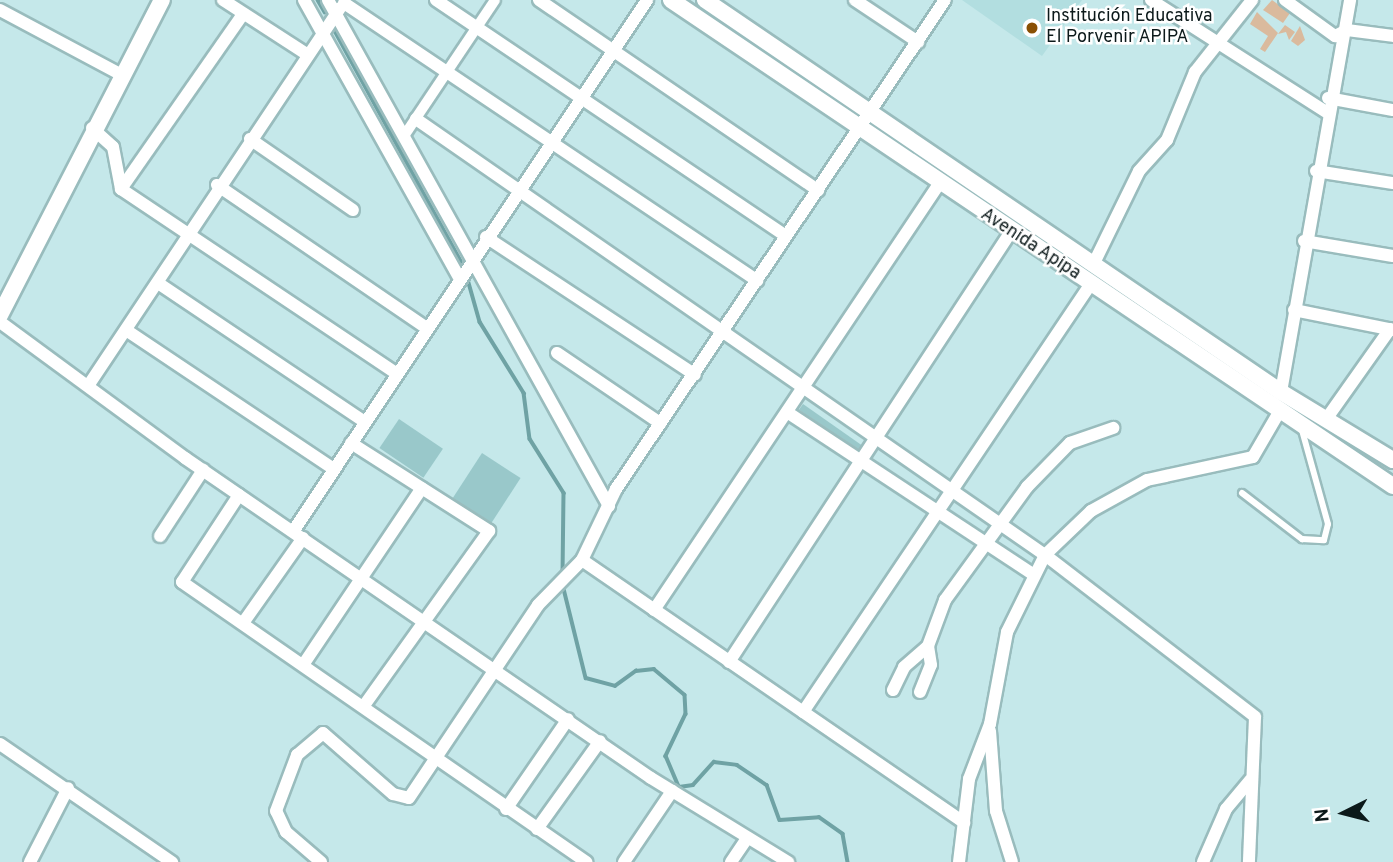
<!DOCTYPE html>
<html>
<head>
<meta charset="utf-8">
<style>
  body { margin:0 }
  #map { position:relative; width:1393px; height:862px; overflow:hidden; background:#c5e8ea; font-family:Overpass,sans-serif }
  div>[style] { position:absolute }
  .built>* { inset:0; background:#b2dee0 }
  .green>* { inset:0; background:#99c8ca; transform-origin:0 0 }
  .stream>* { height:3.5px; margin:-1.75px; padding:0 1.75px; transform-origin:1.75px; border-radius:1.75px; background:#6fa2a4 }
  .building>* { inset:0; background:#daba9d }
  .roads { filter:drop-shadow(2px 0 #99bcbd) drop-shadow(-2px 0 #99bcbd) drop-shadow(0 2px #99bcbd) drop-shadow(0 -2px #99bcbd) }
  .service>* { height:6px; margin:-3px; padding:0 3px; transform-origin:3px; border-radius:3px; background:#fff }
  .pedestrian>* { height:10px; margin:-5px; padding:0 5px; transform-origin:5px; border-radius:5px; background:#fff }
  .minor>* { height:12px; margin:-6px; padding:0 6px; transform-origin:6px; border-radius:6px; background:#fff }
  .tertiary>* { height:16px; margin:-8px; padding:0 8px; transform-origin:8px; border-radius:8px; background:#fff }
  .dots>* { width:19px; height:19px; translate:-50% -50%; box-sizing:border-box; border:4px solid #fff; border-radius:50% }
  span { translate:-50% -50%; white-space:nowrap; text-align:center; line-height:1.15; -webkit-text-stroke:5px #fff; paint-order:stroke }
  .poi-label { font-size:18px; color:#0c191a }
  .left { translate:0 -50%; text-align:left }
  .street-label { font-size:18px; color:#0c191a }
  .north { position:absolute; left:1309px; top:778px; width:70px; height:70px; -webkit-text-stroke:5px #fff; paint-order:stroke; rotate:264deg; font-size:19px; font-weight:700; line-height:28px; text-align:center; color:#0c191a }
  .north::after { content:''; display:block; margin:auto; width:24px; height:32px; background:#0c191a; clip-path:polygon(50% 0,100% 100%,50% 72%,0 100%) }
</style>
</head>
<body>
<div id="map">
  <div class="built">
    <i style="clip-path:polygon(962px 0,1082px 0,1042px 56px)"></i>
  </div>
  <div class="green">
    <i style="left:803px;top:404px;width:77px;height:7px;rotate:35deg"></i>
    <i style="left:399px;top:419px;width:53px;height:35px;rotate:34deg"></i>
    <i style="left:482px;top:453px;width:46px;height:59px;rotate:33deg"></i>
  </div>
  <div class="stream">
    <i style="left:318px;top:0;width:14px;rotate:60deg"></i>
    <i style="left:335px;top:31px;width:270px;rotate:61.3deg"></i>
    <i style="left:467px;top:276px;width:48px;rotate:74.2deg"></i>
    <i style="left:480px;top:322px;width:84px;rotate:58.2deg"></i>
    <i style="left:524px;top:393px;width:46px;rotate:82.6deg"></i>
    <i style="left:530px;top:439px;width:64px;rotate:57.8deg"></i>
    <i style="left:564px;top:493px;width:80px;rotate:90.7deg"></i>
    <i style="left:563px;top:585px;width:96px;rotate:76.1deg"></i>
    <i style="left:586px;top:678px;width:30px;rotate:15deg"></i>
    <i style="left:615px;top:686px;width:26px;rotate:-36deg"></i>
    <i style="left:636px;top:671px;width:18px;rotate:-6deg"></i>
    <i style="left:654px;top:669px;width:40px;rotate:40deg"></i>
    <i style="left:685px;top:695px;width:19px;rotate:87deg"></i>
    <i style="left:686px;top:714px;width:47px;rotate:115.5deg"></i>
    <i style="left:666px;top:756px;width:34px;rotate:67deg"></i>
    <i style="left:679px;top:787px;width:14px;rotate:-8deg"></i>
    <i style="left:693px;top:785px;width:31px;rotate:-48deg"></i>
    <i style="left:714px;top:762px;width:23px;rotate:7deg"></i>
    <i style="left:737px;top:765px;width:36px;rotate:34deg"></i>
    <i style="left:767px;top:785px;width:37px;rotate:70deg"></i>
    <i style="left:780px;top:820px;width:39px;rotate:-4deg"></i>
    <i style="left:819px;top:817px;width:29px;rotate:35deg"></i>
    <i style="left:843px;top:834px;width:28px;rotate:80deg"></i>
  </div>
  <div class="building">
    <i style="clip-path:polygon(1272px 0,1290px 13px,1283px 23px,1263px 10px)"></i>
    <i style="clip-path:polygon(1257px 12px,1278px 33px,1265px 52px,1260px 49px,1268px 36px,1250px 24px)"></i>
    <i style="clip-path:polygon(1285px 25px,1295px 32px,1289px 40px,1286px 32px,1278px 34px)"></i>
    <i style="clip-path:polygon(1300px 26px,1305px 40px,1298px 46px,1291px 41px)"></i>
  </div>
  <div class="roads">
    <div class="service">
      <i style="left:1242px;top:493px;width:76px;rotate:37.5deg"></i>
      <i style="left:1302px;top:539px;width:22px;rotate:3deg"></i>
      <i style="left:1324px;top:540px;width:16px;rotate:-76deg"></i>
      <i style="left:1328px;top:524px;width:98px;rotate:-105.5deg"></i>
    </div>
    <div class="pedestrian">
      <i style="left:406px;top:133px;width:160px;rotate:-56.2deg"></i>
    </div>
    <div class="minor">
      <i style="left:223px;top:0;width:101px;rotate:32.9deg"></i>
      <i style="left:304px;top:0;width:317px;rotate:60.8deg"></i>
      <i style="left:328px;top:0;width:579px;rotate:60.96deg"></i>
      <i style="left:436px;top:0;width:422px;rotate:34deg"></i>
      <i style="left:539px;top:0;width:338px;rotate:34.3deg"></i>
      <i style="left:855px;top:0;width:76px;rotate:33.7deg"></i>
      <i style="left:1151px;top:0;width:208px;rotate:32.6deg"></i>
      <i style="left:1285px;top:0;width:62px;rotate:35.8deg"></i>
      <i style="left:1335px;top:36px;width:13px;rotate:-27deg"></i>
      <i style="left:1347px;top:30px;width:46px;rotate:7.4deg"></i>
      <i style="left:344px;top:3px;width:498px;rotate:33.9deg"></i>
      <i style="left:0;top:10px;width:136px;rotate:28.1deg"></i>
      <i style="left:1328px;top:98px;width:66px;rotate:10.5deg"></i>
      <i style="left:416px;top:119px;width:765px;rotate:34.73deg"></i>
      <i style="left:1045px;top:555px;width:265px;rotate:37.6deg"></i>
      <i style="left:1255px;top:717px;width:145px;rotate:92.4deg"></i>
      <i style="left:92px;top:128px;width:28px;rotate:42deg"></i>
      <i style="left:113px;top:147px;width:43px;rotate:79.2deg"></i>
      <i style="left:250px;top:139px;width:125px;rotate:34.6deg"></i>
      <i style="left:1316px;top:171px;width:78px;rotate:8.9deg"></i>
      <i style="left:217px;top:185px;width:255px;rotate:34.3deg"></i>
      <i style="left:121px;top:189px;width:332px;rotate:33.8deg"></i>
      <i style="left:121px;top:189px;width:213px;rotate:-55.1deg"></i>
      <i style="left:486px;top:237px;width:250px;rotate:33.4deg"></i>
      <i style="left:1304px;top:241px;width:90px;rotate:9.6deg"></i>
      <i style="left:1094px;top:263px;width:102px;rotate:-63.9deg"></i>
      <i style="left:1139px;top:171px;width:42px;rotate:-47.9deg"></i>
      <i style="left:1167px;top:140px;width:74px;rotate:-67.6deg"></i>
      <i style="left:1195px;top:72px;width:92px;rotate:-51.6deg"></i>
      <i style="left:158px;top:283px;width:249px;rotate:33.9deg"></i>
      <i style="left:1294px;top:310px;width:101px;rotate:11.4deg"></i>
      <i style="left:0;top:322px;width:230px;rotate:36.3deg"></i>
      <i style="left:185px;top:458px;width:565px;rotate:34.48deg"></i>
      <i style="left:651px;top:778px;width:161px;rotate:31.5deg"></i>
      <i style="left:126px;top:330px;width:250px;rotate:33.8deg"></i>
      <i style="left:557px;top:353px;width:125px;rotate:34.2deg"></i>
      <i style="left:90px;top:383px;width:451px;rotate:-56.3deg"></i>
      <i style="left:1281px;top:392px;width:398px;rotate:-80deg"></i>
      <i style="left:787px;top:412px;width:295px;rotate:33.4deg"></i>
      <i style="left:1327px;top:418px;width:109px;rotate:-54.7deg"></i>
      <i style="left:351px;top:443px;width:164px;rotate:32.5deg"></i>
      <i style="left:489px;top:531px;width:216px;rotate:125.6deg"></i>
      <i style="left:239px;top:495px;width:104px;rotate:123.2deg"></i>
      <i style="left:182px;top:582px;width:492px;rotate:34.7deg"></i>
      <i style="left:294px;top:530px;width:637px;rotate:-56.33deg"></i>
      <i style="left:160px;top:536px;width:79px;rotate:-56.9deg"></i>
      <i style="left:582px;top:560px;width:464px;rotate:34.5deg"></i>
      <i style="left:654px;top:610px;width:513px;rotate:-56.22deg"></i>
      <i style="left:243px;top:623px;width:104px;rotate:-54.8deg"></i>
      <i style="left:729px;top:662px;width:513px;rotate:-56.77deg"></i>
      <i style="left:303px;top:665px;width:213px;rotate:-56.1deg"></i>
      <i style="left:893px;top:690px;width:25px;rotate:-64deg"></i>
      <i style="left:904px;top:667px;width:32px;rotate:-41deg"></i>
      <i style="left:928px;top:646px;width:49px;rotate:-69.7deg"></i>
      <i style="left:945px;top:600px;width:140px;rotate:-54deg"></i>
      <i style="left:1027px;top:487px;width:62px;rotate:-45.7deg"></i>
      <i style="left:1070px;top:443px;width:46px;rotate:-19.2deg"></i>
      <i style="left:920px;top:692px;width:29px;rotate:-68deg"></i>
      <i style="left:931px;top:665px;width:19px;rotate:-99deg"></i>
      <i style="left:803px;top:712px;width:514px;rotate:-56.09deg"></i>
      <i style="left:990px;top:731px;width:80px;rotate:85.7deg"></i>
      <i style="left:996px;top:811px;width:53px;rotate:72.6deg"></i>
      <i style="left:0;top:744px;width:209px;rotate:34.5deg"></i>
      <i style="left:506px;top:809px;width:109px;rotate:-55.4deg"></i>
      <i style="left:537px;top:829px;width:108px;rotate:-54.4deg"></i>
      <i style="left:30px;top:862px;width:83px;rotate:-62.8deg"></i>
      <i style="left:321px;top:862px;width:46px;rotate:-139.4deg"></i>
      <i style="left:286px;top:832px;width:23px;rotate:-115deg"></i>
      <i style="left:276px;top:811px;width:60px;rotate:-69.4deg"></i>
      <i style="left:297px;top:755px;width:34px;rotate:-40deg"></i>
      <i style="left:323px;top:733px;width:93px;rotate:41.1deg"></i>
      <i style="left:393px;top:794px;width:16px;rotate:14deg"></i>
      <i style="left:409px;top:798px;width:232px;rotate:-56.2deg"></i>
      <i style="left:538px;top:605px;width:63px;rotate:-45.6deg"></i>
      <i style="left:582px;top:560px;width:79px;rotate:-64.4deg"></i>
      <i style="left:616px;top:489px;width:589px;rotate:-56.07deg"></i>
      <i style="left:624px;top:862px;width:86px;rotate:-55.9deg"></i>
      <i style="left:731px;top:862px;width:25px;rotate:-56deg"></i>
      <i style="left:959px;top:862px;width:84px;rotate:-83.1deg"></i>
      <i style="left:969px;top:779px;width:59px;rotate:-69.1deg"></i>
      <i style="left:990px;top:724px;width:94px;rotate:-79.5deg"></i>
      <i style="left:1007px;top:632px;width:86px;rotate:-63.7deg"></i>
      <i style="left:1045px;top:555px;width:64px;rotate:-43.7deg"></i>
      <i style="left:1091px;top:511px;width:64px;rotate:-29deg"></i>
      <i style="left:1147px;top:480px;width:108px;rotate:-12.2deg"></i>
      <i style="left:1253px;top:457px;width:50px;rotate:-59.8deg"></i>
      <i style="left:1203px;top:862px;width:58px;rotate:-66.5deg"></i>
      <i style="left:1226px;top:809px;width:38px;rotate:-50deg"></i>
    </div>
    <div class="tertiary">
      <i style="left:671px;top:0;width:870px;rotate:33.95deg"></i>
      <i style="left:705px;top:0;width:697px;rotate:34.24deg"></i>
      <i style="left:1281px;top:392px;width:131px;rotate:31.3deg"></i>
      <i style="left:0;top:315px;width:354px;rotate:-62.8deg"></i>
    </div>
  </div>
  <div class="dots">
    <i style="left:1032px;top:28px;background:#895004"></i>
  </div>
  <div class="poi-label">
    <span class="left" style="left:1046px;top:28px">Institución Educativa<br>El Porvenir APIPA</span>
  </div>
  <div class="street-label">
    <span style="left:1030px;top:245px;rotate:33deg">Avenida Apipa</span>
  </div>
  <div class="north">N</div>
</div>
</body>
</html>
